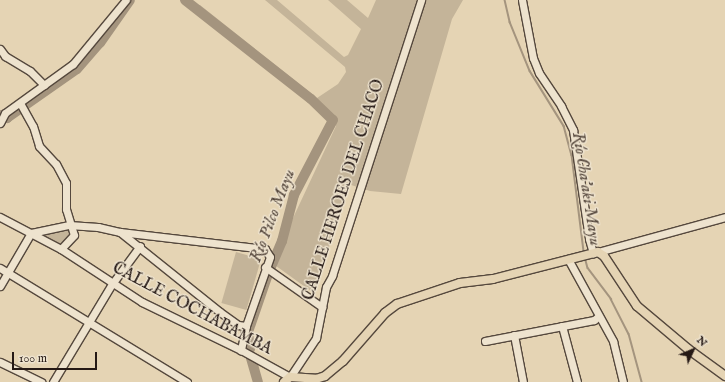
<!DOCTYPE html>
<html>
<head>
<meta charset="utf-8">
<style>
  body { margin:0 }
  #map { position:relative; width:725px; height:382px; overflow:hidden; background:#e5d4b4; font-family:"IM FELL English",serif }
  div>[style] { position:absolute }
  .green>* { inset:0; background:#c4b499; transform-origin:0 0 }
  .stream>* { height:1.5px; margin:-0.75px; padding:0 0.75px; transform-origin:0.75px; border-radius:0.75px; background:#a4947e }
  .river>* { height:10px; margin:-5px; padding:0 5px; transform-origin:5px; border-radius:5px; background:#a4947e }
  .roads { filter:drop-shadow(1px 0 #55483d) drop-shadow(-1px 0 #55483d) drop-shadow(0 1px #55483d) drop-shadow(0 -1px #55483d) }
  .minor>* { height:7px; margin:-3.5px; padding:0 3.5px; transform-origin:3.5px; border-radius:3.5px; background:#eee3ce }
  .major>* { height:8px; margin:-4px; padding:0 4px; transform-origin:4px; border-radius:4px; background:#e5d4b4 }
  span { translate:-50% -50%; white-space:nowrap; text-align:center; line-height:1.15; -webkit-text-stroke:3px #eee3ce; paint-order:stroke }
  .street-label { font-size:16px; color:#251915 }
  .water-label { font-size:17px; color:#584a3f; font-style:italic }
  .north { position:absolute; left:673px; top:330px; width:40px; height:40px; -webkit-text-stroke:3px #eee3ce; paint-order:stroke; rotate:46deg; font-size:11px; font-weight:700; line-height:16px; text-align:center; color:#251915 }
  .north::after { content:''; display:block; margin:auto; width:14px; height:18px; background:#251915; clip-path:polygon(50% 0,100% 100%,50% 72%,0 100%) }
  .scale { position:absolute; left:12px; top:352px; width:85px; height:18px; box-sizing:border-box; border:2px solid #251915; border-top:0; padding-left:5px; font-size:12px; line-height:14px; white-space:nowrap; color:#251915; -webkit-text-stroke:3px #eee3ce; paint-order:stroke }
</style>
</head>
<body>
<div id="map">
  <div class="green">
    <i style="clip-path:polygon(265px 0,277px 0,344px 57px,348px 55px,361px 29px,328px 0,347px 0,368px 18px,376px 0,463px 0,452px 19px,401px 194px,370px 191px,348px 184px,315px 294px,272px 263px,336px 126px,335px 121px,193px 6px,200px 5px,317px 98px,338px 84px,346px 72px,345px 67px)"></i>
    <i style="clip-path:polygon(67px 228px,71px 233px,70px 236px,58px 245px,41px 236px)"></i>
    <i style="left:236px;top:252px;width:26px;height:53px;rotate:16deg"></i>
  </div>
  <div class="stream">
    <i style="left:505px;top:0;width:23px;rotate:77deg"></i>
    <i style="left:510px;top:22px;width:53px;rotate:67.8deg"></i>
    <i style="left:530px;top:71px;width:65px;rotate:58.3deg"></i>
    <i style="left:564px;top:126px;width:30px;rotate:75deg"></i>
    <i style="left:572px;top:155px;width:98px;rotate:82.9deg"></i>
    <i style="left:585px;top:257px;width:11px;rotate:75deg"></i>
    <i style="left:588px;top:268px;width:39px;rotate:53deg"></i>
    <i style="left:611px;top:299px;width:39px;rotate:63deg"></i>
    <i style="left:629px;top:334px;width:50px;rotate:74.8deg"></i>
  </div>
  <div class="river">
    <i style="left:185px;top:0;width:160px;rotate:38.2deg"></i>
    <i style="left:311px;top:99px;width:30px;rotate:44deg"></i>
    <i style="left:333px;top:120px;width:85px;rotate:117.5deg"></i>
    <i style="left:294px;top:195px;width:48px;rotate:104.6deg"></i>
    <i style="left:282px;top:241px;width:33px;rotate:113deg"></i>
    <i style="left:269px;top:271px;width:65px;rotate:109deg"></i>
    <i style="left:248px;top:332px;width:17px;rotate:83deg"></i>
    <i style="left:0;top:115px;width:8px;rotate:23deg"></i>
    <i style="left:7px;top:118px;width:85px;rotate:-35deg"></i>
    <i style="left:77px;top:69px;width:35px;rotate:-49deg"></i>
    <i style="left:100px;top:43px;width:52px;rotate:-55.1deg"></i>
    <i style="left:251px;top:358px;width:25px;rotate:74deg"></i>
  </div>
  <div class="roads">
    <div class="minor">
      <i style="left:522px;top:0;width:59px;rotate:79.3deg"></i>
      <i style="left:533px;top:58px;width:16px;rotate:68deg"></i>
      <i style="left:539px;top:73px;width:40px;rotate:56deg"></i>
      <i style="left:561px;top:106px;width:27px;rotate:63deg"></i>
      <i style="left:573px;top:130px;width:110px;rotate:81.6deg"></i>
      <i style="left:589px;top:239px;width:15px;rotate:74deg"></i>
      <i style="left:0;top:49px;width:9px;rotate:54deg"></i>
      <i style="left:5px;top:56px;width:29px;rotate:31deg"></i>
      <i style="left:30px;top:71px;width:20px;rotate:45deg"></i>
      <i style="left:20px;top:103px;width:26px;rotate:61deg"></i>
      <i style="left:33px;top:126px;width:21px;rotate:73deg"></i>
      <i style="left:39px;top:146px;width:25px;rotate:47deg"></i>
      <i style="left:56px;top:164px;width:21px;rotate:62deg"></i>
      <i style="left:66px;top:183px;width:26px;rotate:90deg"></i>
      <i style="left:66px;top:209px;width:27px;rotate:73deg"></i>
      <i style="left:74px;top:235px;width:19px;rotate:133deg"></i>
      <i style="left:0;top:123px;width:11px;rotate:-63deg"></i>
      <i style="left:5px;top:113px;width:84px;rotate:-35.8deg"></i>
      <i style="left:73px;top:64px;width:83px;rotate:-50.4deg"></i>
      <i style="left:0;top:217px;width:69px;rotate:27.7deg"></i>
      <i style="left:61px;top:249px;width:97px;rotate:33.2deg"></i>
      <i style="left:142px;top:302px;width:110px;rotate:25.9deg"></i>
      <i style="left:241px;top:350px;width:56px;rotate:28.9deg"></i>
      <i style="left:290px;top:377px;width:47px;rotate:-56.3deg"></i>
      <i style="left:316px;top:338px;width:52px;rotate:-78.9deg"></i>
      <i style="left:326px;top:287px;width:13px;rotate:-61deg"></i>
      <i style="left:332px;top:276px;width:290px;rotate:-72.1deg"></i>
      <i style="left:120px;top:232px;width:146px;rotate:6.7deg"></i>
      <i style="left:265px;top:249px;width:9px;rotate:58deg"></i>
      <i style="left:270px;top:257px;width:73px;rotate:109.2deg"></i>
      <i style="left:246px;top:326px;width:25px;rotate:102deg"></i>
      <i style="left:598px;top:252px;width:132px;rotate:-15.4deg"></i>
      <i style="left:568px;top:259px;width:94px;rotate:61.2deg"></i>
      <i style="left:613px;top:341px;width:42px;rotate:76.3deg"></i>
      <i style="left:265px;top:267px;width:70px;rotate:35.1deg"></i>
      <i style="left:0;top:268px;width:219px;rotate:31.4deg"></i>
      <i style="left:0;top:286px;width:61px;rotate:-59.7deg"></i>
      <i style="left:31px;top:233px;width:39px;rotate:-12deg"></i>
      <i style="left:69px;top:225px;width:29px;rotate:4deg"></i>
      <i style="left:98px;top:227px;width:23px;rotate:13deg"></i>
      <i style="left:120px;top:232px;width:128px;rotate:38.7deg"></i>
      <i style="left:220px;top:312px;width:22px;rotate:36deg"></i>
      <i style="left:238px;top:325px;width:8px;rotate:7deg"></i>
      <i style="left:562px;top:326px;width:58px;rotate:75deg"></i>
      <i style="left:514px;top:335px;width:48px;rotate:79.2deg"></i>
      <i style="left:485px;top:341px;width:111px;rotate:-10.9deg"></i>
      <i style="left:594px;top:320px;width:6px;rotate:-39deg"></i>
      <i style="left:0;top:362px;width:46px;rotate:26deg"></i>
      <i style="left:53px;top:382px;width:114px;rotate:-59deg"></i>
      <i style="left:112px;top:284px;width:47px;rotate:-53.6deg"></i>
    </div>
    <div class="major">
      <i style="left:284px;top:382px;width:8px;rotate:-40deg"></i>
      <i style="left:290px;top:377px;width:26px;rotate:4deg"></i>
      <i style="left:316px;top:379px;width:9px;rotate:-18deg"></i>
      <i style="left:325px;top:376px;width:23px;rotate:-40deg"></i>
      <i style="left:343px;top:361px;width:64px;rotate:-48.8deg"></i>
      <i style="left:385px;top:313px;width:15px;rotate:-37deg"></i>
      <i style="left:397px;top:304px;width:66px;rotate:-18.4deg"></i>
      <i style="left:460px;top:283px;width:33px;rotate:-7deg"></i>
      <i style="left:493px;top:279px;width:108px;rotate:-14.4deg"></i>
      <i style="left:598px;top:252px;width:7px;rotate:34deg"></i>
      <i style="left:604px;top:256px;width:60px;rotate:56.6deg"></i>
      <i style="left:637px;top:306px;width:67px;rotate:40.1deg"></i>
      <i style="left:688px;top:349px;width:46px;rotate:36.1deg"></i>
    </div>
  </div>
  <div class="street-label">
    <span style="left:344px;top:190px;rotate:-72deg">CALLE HEROES DEL CHACO</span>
    <span style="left:192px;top:309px;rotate:28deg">CALLE COCHABAMBA</span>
  </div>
  <div class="water-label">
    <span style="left:586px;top:189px;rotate:81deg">Río Cha'aki Mayu</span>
    <span style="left:273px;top:216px;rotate:-69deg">Río Pilco Mayu</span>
  </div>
  <div class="north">N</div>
  <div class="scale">100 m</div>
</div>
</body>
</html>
